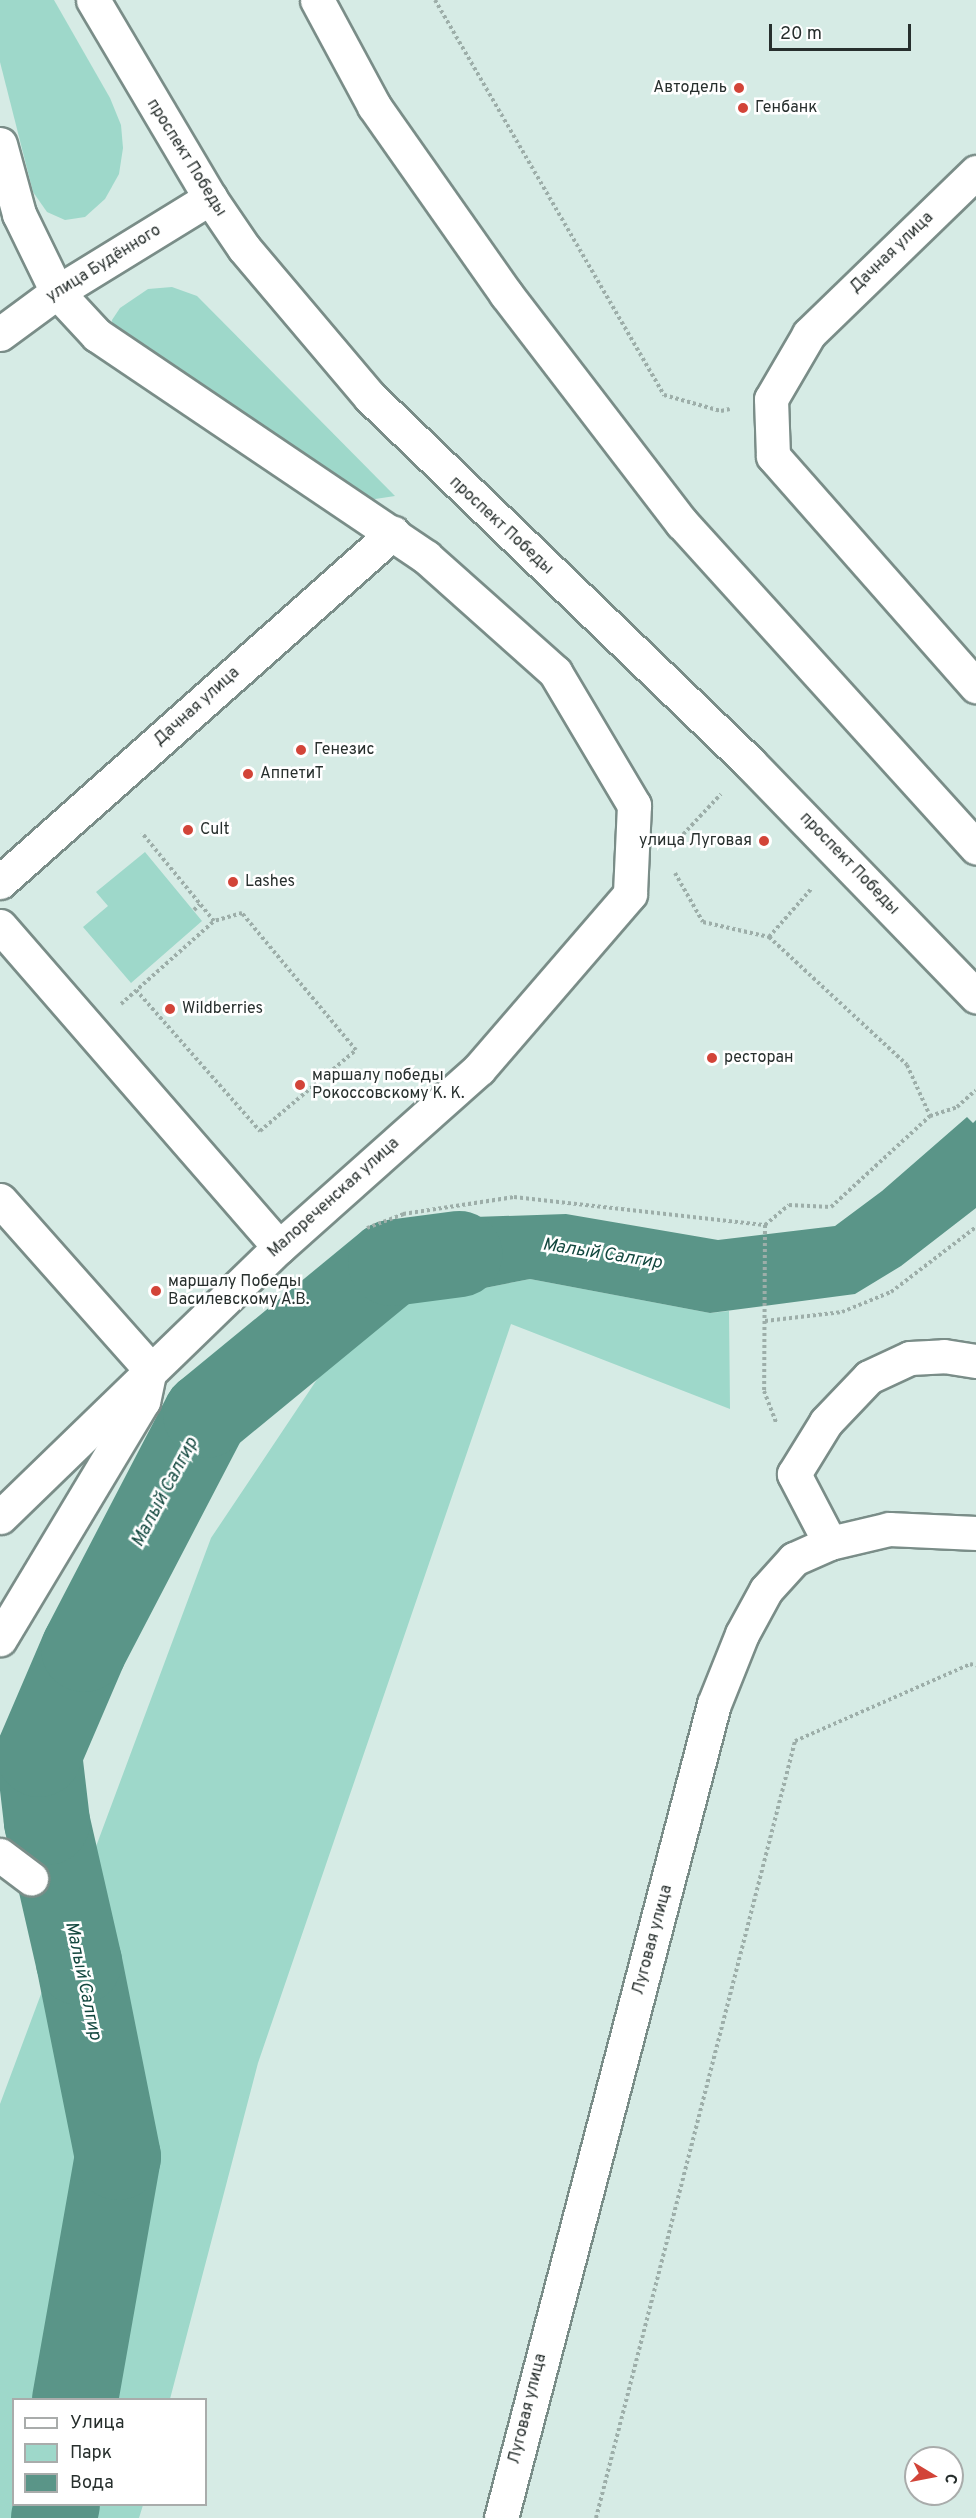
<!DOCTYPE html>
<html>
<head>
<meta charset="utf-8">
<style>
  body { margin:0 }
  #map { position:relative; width:976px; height:2518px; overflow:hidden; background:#d6ebe5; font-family:Overpass,sans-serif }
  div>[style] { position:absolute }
  .green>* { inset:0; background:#9ed8ca }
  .water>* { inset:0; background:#5a9588 }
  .river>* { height:86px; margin:-43px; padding:0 43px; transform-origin:43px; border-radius:43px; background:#5a9588 }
  .path>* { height:4px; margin-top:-2px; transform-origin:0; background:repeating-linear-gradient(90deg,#9daea9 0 3px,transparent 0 6px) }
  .roads { filter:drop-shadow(2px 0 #7a8d88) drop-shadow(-2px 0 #7a8d88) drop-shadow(0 2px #7a8d88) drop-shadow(0 -2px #7a8d88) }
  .minor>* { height:33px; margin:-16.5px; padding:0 16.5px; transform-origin:16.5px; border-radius:16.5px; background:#fff }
  .major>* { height:33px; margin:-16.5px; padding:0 16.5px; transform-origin:16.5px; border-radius:16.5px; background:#fff }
  .dots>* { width:16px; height:16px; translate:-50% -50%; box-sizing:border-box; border:3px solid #fff; border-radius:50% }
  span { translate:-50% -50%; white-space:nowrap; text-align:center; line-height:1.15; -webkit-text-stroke:5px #fff; paint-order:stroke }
  .poi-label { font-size:16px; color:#272f2d }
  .right { translate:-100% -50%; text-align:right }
  .left { translate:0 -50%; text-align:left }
  .street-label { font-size:16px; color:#272f2d }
  .water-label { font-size:18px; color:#12473e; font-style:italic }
  .legend { position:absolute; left:12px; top:2398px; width:195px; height:108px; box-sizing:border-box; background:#fff; border:2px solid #a9acab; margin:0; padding:8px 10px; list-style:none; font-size:18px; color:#272f2d }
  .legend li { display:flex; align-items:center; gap:12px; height:30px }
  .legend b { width:30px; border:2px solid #a9acab }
  .north { position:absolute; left:904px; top:2446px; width:60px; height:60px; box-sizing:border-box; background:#fff; border:2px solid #a9acab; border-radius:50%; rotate:100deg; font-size:16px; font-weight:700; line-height:24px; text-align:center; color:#272f2d }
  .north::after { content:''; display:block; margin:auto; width:21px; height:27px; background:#d24438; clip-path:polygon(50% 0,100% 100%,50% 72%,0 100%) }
  .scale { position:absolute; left:769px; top:24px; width:142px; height:27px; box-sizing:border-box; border:3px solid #272f2d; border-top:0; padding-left:8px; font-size:18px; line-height:21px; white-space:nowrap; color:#272f2d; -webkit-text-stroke:4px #fff; paint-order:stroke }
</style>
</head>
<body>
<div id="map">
  <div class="green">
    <i style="clip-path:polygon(0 0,54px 0,110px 98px,121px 125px,123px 148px,119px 174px,105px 199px,85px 217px,65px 220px,47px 212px,33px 192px,0 62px)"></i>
    <i style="clip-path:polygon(172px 287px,197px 296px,395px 496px,362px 501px,113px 332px,112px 320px,120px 308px,148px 289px)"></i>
    <i style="clip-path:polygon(145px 852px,202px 921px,131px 983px,83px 927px,108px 906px,96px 892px)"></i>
    <i style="clip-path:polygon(530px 1279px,710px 1313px,729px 1311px,730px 1409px,511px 1324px,258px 2063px,170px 2399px,14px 2400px,14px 2504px,143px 2505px,139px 2518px,0 2518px,0 2104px,211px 1538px,362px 1312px)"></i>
  </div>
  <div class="water">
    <i style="clip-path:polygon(967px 1117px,973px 1123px,976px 1120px,976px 1208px,901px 1266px,855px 1294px,710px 1313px,530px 1279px,362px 1312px,334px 1255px,364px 1248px,415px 1223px,474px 1217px,566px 1214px,718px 1240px,835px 1226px,882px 1191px)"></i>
  </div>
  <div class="river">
    <i style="left:75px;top:2400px;width:247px;rotate:-80deg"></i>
    <i style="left:118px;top:2157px;width:199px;rotate:-101.3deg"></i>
    <i style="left:79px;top:1962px;width:144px;rotate:-102.9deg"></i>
    <i style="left:47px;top:1822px;width:68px;rotate:-96.7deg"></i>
    <i style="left:39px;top:1754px;width:114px;rotate:-66.8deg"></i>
    <i style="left:84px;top:1649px;width:264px;rotate:-62.5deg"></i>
    <i style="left:206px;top:1415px;width:239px;rotate:-39.4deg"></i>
    <i style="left:391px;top:1263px;width:69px;rotate:-7.5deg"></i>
    <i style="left:54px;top:2518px;width:14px;rotate:-78deg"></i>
  </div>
  <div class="path">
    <i style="left:435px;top:0;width:457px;rotate:59.9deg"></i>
    <i style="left:664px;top:395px;width:59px;rotate:15.7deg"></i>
    <i style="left:721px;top:411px;width:9px;rotate:-13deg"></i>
    <i style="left:675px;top:843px;width:67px;rotate:-46.8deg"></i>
    <i style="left:675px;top:873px;width:56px;rotate:60.3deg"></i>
    <i style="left:703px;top:922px;width:68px;rotate:12.8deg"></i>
    <i style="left:769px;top:937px;width:188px;rotate:42.8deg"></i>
    <i style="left:907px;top:1065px;width:56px;rotate:65.7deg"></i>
    <i style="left:194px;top:910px;width:8px;rotate:-45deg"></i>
    <i style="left:769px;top:937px;width:65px;rotate:-48.7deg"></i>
    <i style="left:136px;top:990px;width:188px;rotate:48.7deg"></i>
    <i style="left:260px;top:1131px;width:126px;rotate:-40.2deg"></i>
    <i style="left:356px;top:1050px;width:178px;rotate:-129.8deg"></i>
    <i style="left:242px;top:913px;width:29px;rotate:164deg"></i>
    <i style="left:121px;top:1004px;width:125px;rotate:-41.7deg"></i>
    <i style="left:214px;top:921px;width:114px;rotate:-129.3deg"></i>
    <i style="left:765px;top:1225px;width:166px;rotate:90.3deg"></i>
    <i style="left:764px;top:1391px;width:34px;rotate:69deg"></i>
    <i style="left:367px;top:1228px;width:39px;rotate:-21deg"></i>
    <i style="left:403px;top:1214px;width:112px;rotate:-8.7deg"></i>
    <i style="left:514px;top:1197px;width:253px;rotate:6.4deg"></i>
    <i style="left:765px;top:1225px;width:31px;rotate:-40deg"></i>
    <i style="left:789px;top:1205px;width:42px;rotate:2.7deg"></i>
    <i style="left:831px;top:1207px;width:134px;rotate:-42.6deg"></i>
    <i style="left:930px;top:1116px;width:28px;rotate:-18deg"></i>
    <i style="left:957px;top:1107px;width:25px;rotate:-42deg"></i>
    <i style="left:765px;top:1321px;width:78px;rotate:-6.7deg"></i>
    <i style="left:842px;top:1312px;width:53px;rotate:-22.2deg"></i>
    <i style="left:891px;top:1292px;width:107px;rotate:-37.4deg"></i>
    <i style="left:596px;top:2518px;width:802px;rotate:-75.63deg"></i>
    <i style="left:795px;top:1741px;width:191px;rotate:-23.7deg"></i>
    <i style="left:970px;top:1664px;width:6px;rotate:18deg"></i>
  </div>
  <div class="roads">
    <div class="minor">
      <i style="left:0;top:144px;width:73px;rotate:74.8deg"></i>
      <i style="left:19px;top:214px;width:87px;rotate:64deg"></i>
      <i style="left:57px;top:292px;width:59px;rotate:47.1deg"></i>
      <i style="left:97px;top:335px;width:397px;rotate:34deg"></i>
      <i style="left:426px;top:557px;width:173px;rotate:41.7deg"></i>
      <i style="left:555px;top:672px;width:155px;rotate:59.3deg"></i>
      <i style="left:634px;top:805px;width:89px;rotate:92.6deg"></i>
      <i style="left:630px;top:894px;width:231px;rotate:130.8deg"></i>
      <i style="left:479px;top:1069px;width:268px;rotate:138.3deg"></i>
      <i style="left:279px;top:1247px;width:388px;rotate:135.9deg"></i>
      <i style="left:976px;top:172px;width:233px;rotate:135.9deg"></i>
      <i style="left:809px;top:334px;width:75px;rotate:120.3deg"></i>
      <i style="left:771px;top:399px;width:57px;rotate:88deg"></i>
      <i style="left:773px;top:456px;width:307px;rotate:48.6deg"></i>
      <i style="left:0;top:334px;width:71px;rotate:-36.4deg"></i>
      <i style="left:57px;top:292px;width:180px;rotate:-31.6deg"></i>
      <i style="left:0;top:882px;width:526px;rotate:-41.61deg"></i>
      <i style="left:0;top:926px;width:425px;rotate:49deg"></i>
      <i style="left:0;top:1200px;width:226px;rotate:48.4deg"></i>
      <i style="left:150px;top:1369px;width:33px;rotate:102deg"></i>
      <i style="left:143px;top:1401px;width:278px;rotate:121deg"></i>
      <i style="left:830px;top:1543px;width:78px;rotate:-117.6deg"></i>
      <i style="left:794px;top:1474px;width:61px;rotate:-58.4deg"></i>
      <i style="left:826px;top:1422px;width:62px;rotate:-46.3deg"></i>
      <i style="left:869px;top:1377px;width:45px;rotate:-24.9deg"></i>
      <i style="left:910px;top:1358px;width:34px;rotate:-3deg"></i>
      <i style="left:944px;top:1356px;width:32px;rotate:9deg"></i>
      <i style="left:0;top:1855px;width:39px;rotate:37deg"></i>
    </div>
    <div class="major">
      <i style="left:93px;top:0;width:230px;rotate:59.4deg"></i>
      <i style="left:210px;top:198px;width:60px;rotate:55.8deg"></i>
      <i style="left:244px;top:248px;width:195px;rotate:49.8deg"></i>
      <i style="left:370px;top:397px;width:528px;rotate:43.92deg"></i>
      <i style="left:750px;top:763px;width:325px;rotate:45.9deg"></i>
      <i style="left:317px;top:0;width:120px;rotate:61.7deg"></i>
      <i style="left:374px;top:106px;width:230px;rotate:54.9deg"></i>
      <i style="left:506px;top:294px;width:289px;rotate:52.5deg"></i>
      <i style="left:682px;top:523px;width:438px;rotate:47.8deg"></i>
      <i style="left:501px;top:2518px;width:841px;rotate:-75.34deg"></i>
      <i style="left:714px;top:1704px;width:75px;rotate:-68.2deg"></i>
      <i style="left:742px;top:1634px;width:50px;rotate:-61.4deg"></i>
      <i style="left:766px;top:1590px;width:42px;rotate:-47.9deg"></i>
      <i style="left:794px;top:1559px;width:39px;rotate:-24deg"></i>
      <i style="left:830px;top:1543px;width:61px;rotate:-13.3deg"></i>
      <i style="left:889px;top:1529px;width:87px;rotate:2.6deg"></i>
    </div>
  </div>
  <div class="dots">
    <i style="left:739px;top:88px;background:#d24438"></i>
    <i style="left:743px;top:108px;background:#d24438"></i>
    <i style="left:301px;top:750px;background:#d24438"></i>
    <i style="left:248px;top:774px;background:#d24438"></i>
    <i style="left:188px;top:830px;background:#d24438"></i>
    <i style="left:764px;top:841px;background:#d24438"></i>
    <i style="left:233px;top:882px;background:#d24438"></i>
    <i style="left:170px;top:1009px;background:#d24438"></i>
    <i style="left:712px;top:1058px;background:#d24438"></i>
    <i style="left:300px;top:1085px;background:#d24438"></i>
    <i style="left:156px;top:1291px;background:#d24438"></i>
  </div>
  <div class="poi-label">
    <span class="right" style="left:727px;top:88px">Автодель</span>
    <span class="left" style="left:755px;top:108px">Генбанк</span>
    <span class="left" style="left:314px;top:750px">Генезис</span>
    <span class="left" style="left:260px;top:774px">АппетиТ</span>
    <span class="left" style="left:200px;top:830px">Cult</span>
    <span class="right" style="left:752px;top:841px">улица Луговая</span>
    <span class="left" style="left:245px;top:882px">Lashes</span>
    <span class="left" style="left:182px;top:1009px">Wildberries</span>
    <span class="left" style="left:724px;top:1058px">ресторан</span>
    <span class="left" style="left:312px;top:1085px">маршалу победы<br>Рокоссовскому К. К.</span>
    <span class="left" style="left:168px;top:1291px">маршалу Победы<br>Василевскому А.В.</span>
  </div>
  <div class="street-label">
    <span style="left:186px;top:158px;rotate:58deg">проспект Победы</span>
    <span style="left:892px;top:253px;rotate:-44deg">Дачная улица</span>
    <span style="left:104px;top:264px;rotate:-32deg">улица Будённого</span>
    <span style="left:501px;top:526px;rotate:43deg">проспект Победы</span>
    <span style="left:197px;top:707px;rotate:-42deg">Дачная улица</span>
    <span style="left:849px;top:864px;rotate:46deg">проспект Победы</span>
    <span style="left:334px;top:1198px;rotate:-42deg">Малореченская улица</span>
    <span style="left:653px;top:1940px;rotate:-75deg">Луговая улица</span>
    <span style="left:528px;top:2409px;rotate:-76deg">Луговая улица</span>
  </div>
  <div class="water-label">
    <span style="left:602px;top:1255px;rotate:9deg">Малый Салгир</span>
    <span style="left:166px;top:1493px;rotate:-62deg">Малый Салгир</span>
    <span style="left:82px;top:1981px;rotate:78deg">Малый Салгир</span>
  </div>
  <ul class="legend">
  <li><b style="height:8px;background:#fff"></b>Улица</li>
  <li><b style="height:16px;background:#9ed8ca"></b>Парк</li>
  <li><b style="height:16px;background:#5a9588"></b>Вода</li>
  </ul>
  <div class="north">С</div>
  <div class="scale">20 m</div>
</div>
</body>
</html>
